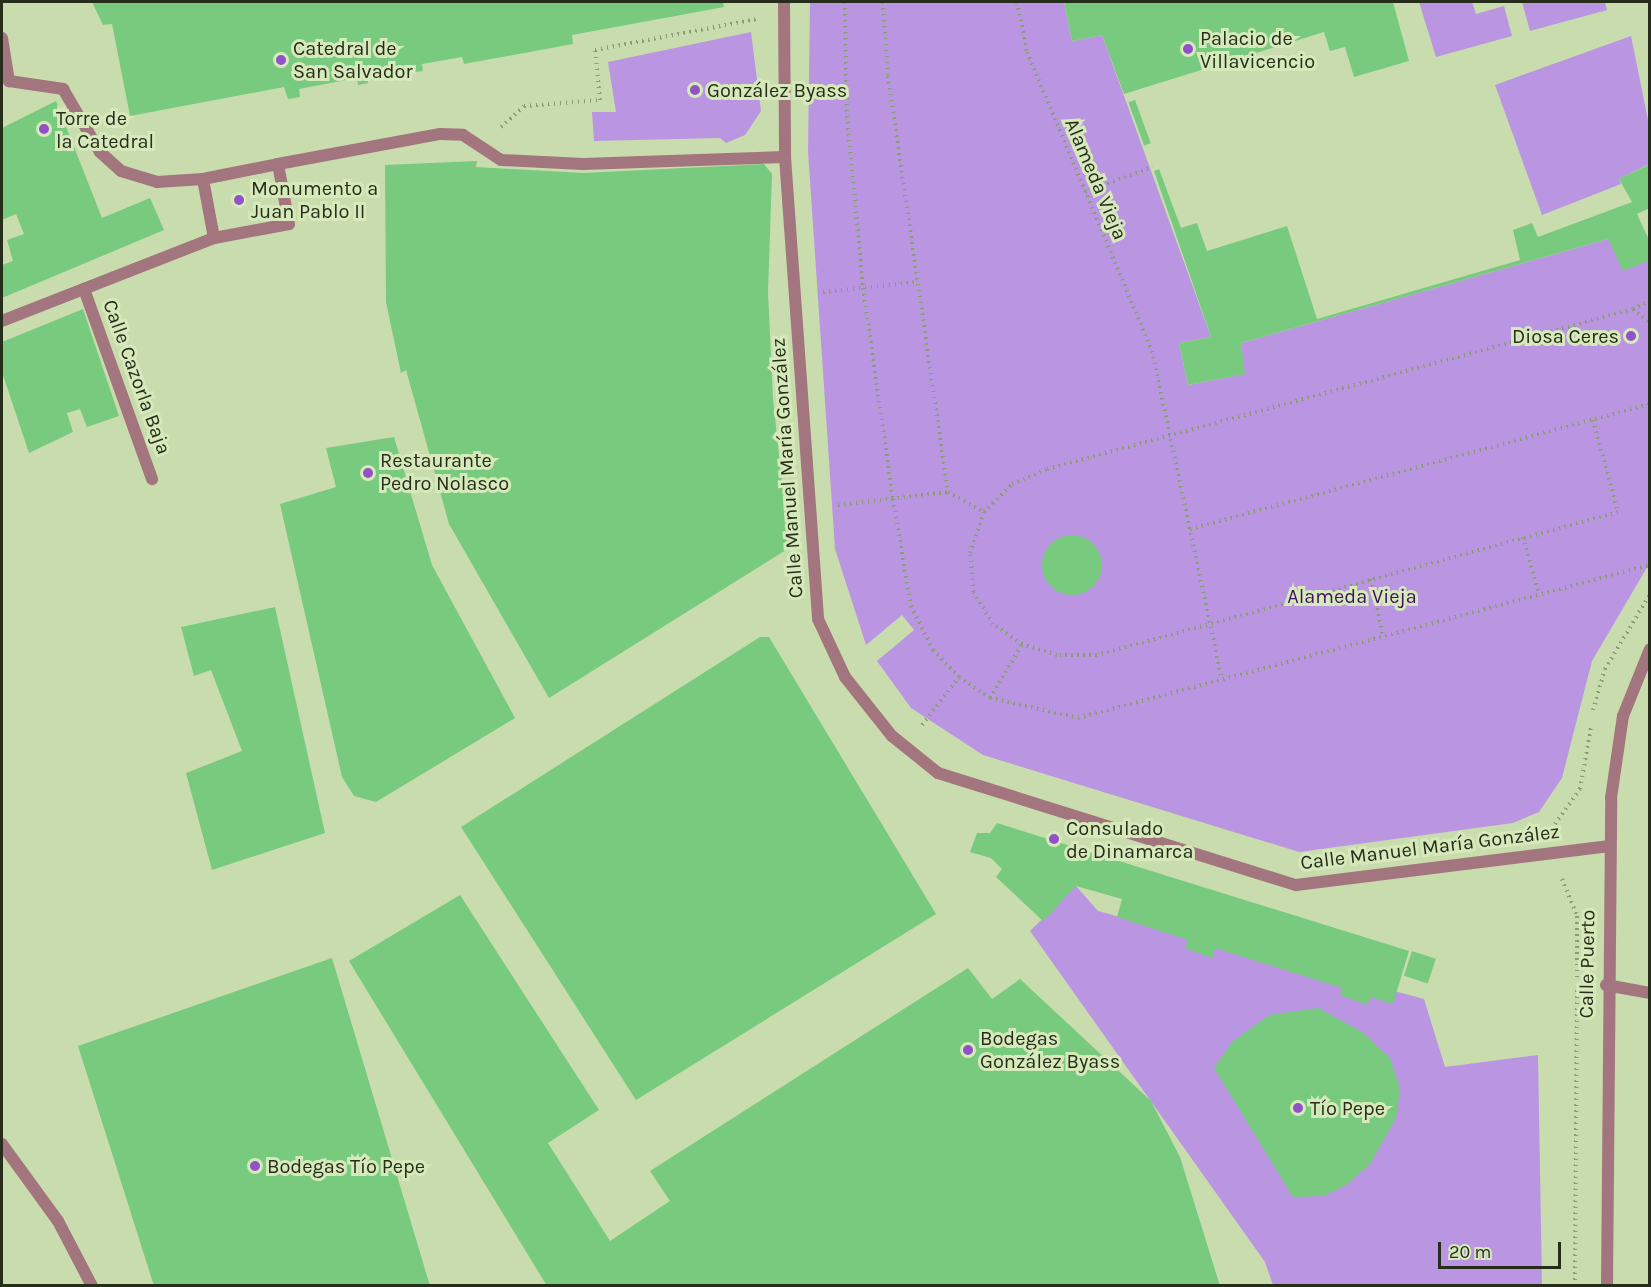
<!DOCTYPE html>
<html>
<head>
<meta charset="utf-8">
<style>
  body { margin:0 }
  #map { position:relative; width:1651px; height:1287px; overflow:hidden; background:#c9dcae; font-family:Karla,sans-serif }
  div>[style] { position:absolute }
  .green>* { inset:0; background:#ba96e2 }
  .building>* { inset:0; background:#78ca7e; transform-origin:0 0 }
  .round { border-radius:50% }
  .path>* { height:4px; margin-top:-2px; transform-origin:0; background:repeating-linear-gradient(90deg,#8c9b77 0 1.5px,transparent 0 6px) }
  .pedestrian>* { height:12px; margin:-6px; padding:0 6px; transform-origin:6px; border-radius:6px; background:#a3757e }
  .minor>* { height:12px; margin:-6px; padding:0 6px; transform-origin:6px; border-radius:6px; background:#a3757e }
  .tertiary>* { height:12px; margin:-6px; padding:0 6px; transform-origin:6px; border-radius:6px; background:#a3757e }
  .dots>* { width:16px; height:16px; translate:-50% -50%; box-sizing:border-box; border:3px solid #d6e9ba; border-radius:50% }
  span { translate:-50% -50%; white-space:nowrap; text-align:center; line-height:1.15; -webkit-text-stroke:6px #d6e9ba; paint-order:stroke }
  .poi-label { font-size:20px; color:#262d1b }
  .left { translate:0 -50%; text-align:left }
  .right { translate:-100% -50%; text-align:right }
  .street-label { font-size:20px; color:#262d1b }
  .park-label { font-size:20px; color:#3e115f }
  .frame { position:absolute; inset:0; border:3px solid #262d1b; pointer-events:none }
  .scale { position:absolute; left:1438px; top:1242px; width:123px; height:27px; box-sizing:border-box; border:3px solid #262d1b; border-top:0; padding-left:8px; font-size:18px; line-height:21px; white-space:nowrap; color:#262d1b; -webkit-text-stroke:4px #d6e9ba; paint-order:stroke }
</style>
</head>
<body>
<div id="map">
  <div class="green">
    <i style="clip-path:polygon(810px 2px,1064px 2px,1072px 41px,1102px 35px,1211px 337px,1179px 343px,1188px 385px,1244px 374px,1241px 343px,1608px 239px,1649px 260px,1649px 564px,1592px 661px,1562px 778px,1539px 812px,1513px 823px,1299px 852px,983px 755px,911px 708px,877px 661px,914px 630px,902px 615px,866px 645px,835px 549px,808px 151px)"></i>
    <i style="clip-path:polygon(1419px 2px,1472px 2px,1476px 14px,1504px 6px,1512px 36px,1436px 57px)"></i>
    <i style="clip-path:polygon(1522px 2px,1605px 2px,1607px 10px,1530px 31px)"></i>
    <i style="clip-path:polygon(751px 32px,761px 111px,745px 135px,726px 143px,720px 138px,594px 141px,592px 112px,616px 112px,608px 62px)"></i>
    <i style="clip-path:polygon(1631px 36px,1649px 125px,1649px 164px,1619px 179px,1621px 184px,1542px 215px,1495px 85px)"></i>
    <i style="clip-path:polygon(1076px 886px,1098px 911px,1424px 999px,1445px 1067px,1538px 1055px,1542px 1285px,1273px 1285px,1265px 1262px,1030px 931px)"></i>
  </div>
  <div class="building">
    <i style="clip-path:polygon(92px 2px,723px 2px,724px 7px,572px 35px,573px 44px,464px 64px,462px 57px,422px 64px,423px 71px,415px 72px,414px 66px,367px 75px,368px 83px,358px 85px,357px 78px,299px 89px,300px 97px,288px 99px,284px 87px,130px 116px,112px 24px,103px 25px)"></i>
    <i style="clip-path:polygon(1064px 2px,1393px 2px,1409px 61px,1354px 77px,1345px 47px,1330px 51px,1324px 32px,1124px 94px,1102px 35px,1072px 41px)"></i>
    <i style="left:1135px;top:100px;width:46px;height:7px;rotate:70deg"></i>
    <i style="clip-path:polygon(56px 101px,102px 218px,150px 198px,164px 230px,2px 298px,2px 265px,13px 261px,7px 240px,24px 234px,16px 214px,2px 220px,2px 128px)"></i>
    <i style="clip-path:polygon(477px 161px,476px 167px,583px 173px,764px 164px,772px 174px,768px 292px,773px 399px,789px 548px,549px 698px,449px 524px,406px 370px,401px 373px,386px 302px,385px 165px)"></i>
    <i style="clip-path:polygon(1650px 164px,1650px 208px,1637px 214px,1650px 242px,1650px 260px,1623px 271px,1608px 239px,1241px 343px,1245px 374px,1188px 385px,1179px 343px,1211px 337px,1154px 171px,1159px 169px,1181px 228px,1197px 223px,1207px 251px,1287px 226px,1317px 319px,1520px 260px,1513px 230px,1532px 223px,1538px 237px,1632px 202px,1619px 179px)"></i>
    <i style="clip-path:polygon(83px 309px,119px 416px,87px 427px,80px 409px,67px 413px,73px 432px,29px 453px,2px 372px,2px 342px)"></i>
    <i style="clip-path:polygon(394px 437px,432px 565px,515px 718px,376px 802px,354px 796px,342px 777px,280px 504px,336px 487px,326px 448px)"></i>
    <i class="round" style="left:1042px;top:535px;width:60px;height:60px"></i>
    <i style="clip-path:polygon(275px 607px,325px 833px,212px 870px,186px 773px,242px 751px,211px 670px,194px 676px,181px 627px)"></i>
    <i style="clip-path:polygon(760px 637px,769px 637px,936px 914px,636px 1100px,461px 827px)"></i>
    <i style="clip-path:polygon(997px 823px,1409px 951px,1393px 1004px,1370px 997px,1368px 1005px,1340px 995px,1342px 988px,1215px 948px,1212px 958px,1185px 948px,1188px 940px,1117px 917px,1122px 899px,1076px 886px,1043px 921px,996px 877px,1002px 869px,991px 858px,970px 852px,977px 833px,990px 833px)"></i>
    <i style="clip-path:polygon(460px 895px,599px 1110px,548px 1143px,610px 1241px,670px 1201px,650px 1171px,968px 968px,992px 999px,1020px 979px,1151px 1101px,1180px 1157px,1220px 1286px,547px 1286px,349px 961px)"></i>
    <i style="left:1412px;top:951px;width:25px;height:26px;rotate:18deg"></i>
    <i style="clip-path:polygon(332px 958px,430px 1286px,154px 1286px,78px 1046px)"></i>
    <i style="clip-path:polygon(1318px 1008px,1362px 1032px,1390px 1058px,1400px 1089px,1396px 1118px,1370px 1164px,1346px 1185px,1324px 1196px,1293px 1197px,1214px 1068px,1232px 1042px,1269px 1015px)"></i>
  </div>
  <div class="path">
    <i style="left:845px;top:2px;width:114px;rotate:89deg"></i>
    <i style="left:847px;top:116px;width:173px;rotate:84.7deg"></i>
    <i style="left:863px;top:288px;width:213px;rotate:81.9deg"></i>
    <i style="left:893px;top:499px;width:109px;rotate:80.5deg"></i>
    <i style="left:911px;top:606px;width:49px;rotate:63.4deg"></i>
    <i style="left:933px;top:650px;width:37px;rotate:46deg"></i>
    <i style="left:959px;top:677px;width:37px;rotate:34deg"></i>
    <i style="left:990px;top:698px;width:90px;rotate:12.8deg"></i>
    <i style="left:1078px;top:718px;width:592px;rotate:-14.98deg"></i>
    <i style="left:883px;top:2px;width:74px;rotate:86.1deg"></i>
    <i style="left:888px;top:76px;width:420px;rotate:81.8deg"></i>
    <i style="left:1017px;top:2px;width:51px;rotate:78.7deg"></i>
    <i style="left:1027px;top:52px;width:324px;rotate:67.3deg"></i>
    <i style="left:1152px;top:351px;width:335px;rotate:78deg"></i>
    <i style="left:501px;top:127px;width:31px;rotate:-42deg"></i>
    <i style="left:524px;top:106px;width:76px;rotate:-4.5deg"></i>
    <i style="left:600px;top:100px;width:50px;rotate:-95.7deg"></i>
    <i style="left:595px;top:50px;width:165px;rotate:-10.8deg"></i>
    <i style="left:1085px;top:192px;width:72px;rotate:-20.5deg"></i>
    <i style="left:823px;top:292px;width:96px;rotate:-6deg"></i>
    <i style="left:1633px;top:309px;width:22px;rotate:39deg"></i>
    <i style="left:1593px;top:420px;width:95px;rotate:74.8deg"></i>
    <i style="left:1618px;top:512px;width:540px;rotate:164.65deg"></i>
    <i style="left:1097px;top:655px;width:40px;rotate:180deg"></i>
    <i style="left:1057px;top:655px;width:37px;rotate:-163deg"></i>
    <i style="left:1022px;top:644px;width:35px;rotate:-145deg"></i>
    <i style="left:993px;top:624px;width:38px;rotate:-122deg"></i>
    <i style="left:973px;top:592px;width:39px;rotate:-94deg"></i>
    <i style="left:970px;top:553px;width:43px;rotate:-71.1deg"></i>
    <i style="left:984px;top:512px;width:40px;rotate:-45deg"></i>
    <i style="left:1012px;top:484px;width:38px;rotate:-23deg"></i>
    <i style="left:1047px;top:469px;width:607px;rotate:-15.27deg"></i>
    <i style="left:1633px;top:309px;width:19px;rotate:-28deg"></i>
    <i style="left:838px;top:505px;width:111px;rotate:-6.7deg"></i>
    <i style="left:948px;top:492px;width:41px;rotate:29.1deg"></i>
    <i style="left:1190px;top:529px;width:477px;rotate:-15.2deg"></i>
    <i style="left:1523px;top:537px;width:59px;rotate:74.3deg"></i>
    <i style="left:1371px;top:579px;width:58px;rotate:78.1deg"></i>
    <i style="left:990px;top:698px;width:63px;rotate:-59.3deg"></i>
    <i style="left:1593px;top:710px;width:43px;rotate:-73.7deg"></i>
    <i style="left:1605px;top:669px;width:87px;rotate:-59deg"></i>
    <i style="left:922px;top:725px;width:61px;rotate:-52.4deg"></i>
    <i style="left:1555px;top:824px;width:43px;rotate:-54.5deg"></i>
    <i style="left:1580px;top:789px;width:63px;rotate:-79.9deg"></i>
    <i style="left:1562px;top:879px;width:40px;rotate:68deg"></i>
    <i style="left:1577px;top:916px;width:66px;rotate:90deg"></i>
    <i style="left:1575px;top:1286px;width:297px;rotate:-89.6deg"></i>
  </div>
  <div class="pedestrian">
    <i style="left:2px;top:38px;width:44px;rotate:80.8deg"></i>
    <i style="left:9px;top:81px;width:55px;rotate:8.4deg"></i>
    <i style="left:63px;top:89px;width:73px;rotate:59.6deg"></i>
    <i style="left:100px;top:152px;width:28px;rotate:42deg"></i>
    <i style="left:121px;top:171px;width:38px;rotate:17deg"></i>
    <i style="left:157px;top:182px;width:46px;rotate:-3.7deg"></i>
    <i style="left:84px;top:289px;width:202px;rotate:70.3deg"></i>
  </div>
  <div class="minor">
    <i style="left:278px;top:164px;width:165px;rotate:-10.5deg"></i>
    <i style="left:440px;top:134px;width:23px;rotate:2deg"></i>
    <i style="left:463px;top:135px;width:45px;rotate:33.3deg"></i>
    <i style="left:501px;top:160px;width:82px;rotate:2.8deg"></i>
    <i style="left:583px;top:164px;width:202px;rotate:-2deg"></i>
    <i style="left:278px;top:164px;width:61px;rotate:79.6deg"></i>
    <i style="left:289px;top:224px;width:76px;rotate:169.4deg"></i>
    <i style="left:214px;top:238px;width:60px;rotate:-100.6deg"></i>
    <i style="left:203px;top:179px;width:76px;rotate:-11.3deg"></i>
    <i style="left:2px;top:321px;width:228px;rotate:-21.4deg"></i>
    <i style="left:1606px;top:985px;width:45px;rotate:10.3deg"></i>
    <i style="left:2px;top:1144px;width:95px;rotate:54deg"></i>
    <i style="left:58px;top:1221px;width:73px;rotate:62.4deg"></i>
  </div>
  <div class="tertiary">
    <i style="left:784px;top:2px;width:155px;rotate:89.6deg"></i>
    <i style="left:785px;top:157px;width:463px;rotate:85.9deg"></i>
    <i style="left:818px;top:619px;width:64px;rotate:65deg"></i>
    <i style="left:845px;top:677px;width:75px;rotate:51.5deg"></i>
    <i style="left:892px;top:736px;width:59px;rotate:38.8deg"></i>
    <i style="left:938px;top:773px;width:375px;rotate:17.4deg"></i>
    <i style="left:1296px;top:885px;width:314px;rotate:-7.1deg"></i>
    <i style="left:1607px;top:1286px;width:488px;rotate:-89.5deg"></i>
    <i style="left:1611px;top:798px;width:83px;rotate:-81.7deg"></i>
    <i style="left:1623px;top:716px;width:72px;rotate:-68.1deg"></i>
  </div>
  <div class="dots">
    <i style="left:1188px;top:49px;background:#9152c8"></i>
    <i style="left:281px;top:60px;background:#9152c8"></i>
    <i style="left:695px;top:90px;background:#9152c8"></i>
    <i style="left:44px;top:129px;background:#9152c8"></i>
    <i style="left:239px;top:200px;background:#9152c8"></i>
    <i style="left:1631px;top:336px;background:#9152c8"></i>
    <i style="left:368px;top:473px;background:#9152c8"></i>
    <i style="left:1054px;top:839px;background:#9152c8"></i>
    <i style="left:968px;top:1050px;background:#9152c8"></i>
    <i style="left:1298px;top:1108px;background:#9152c8"></i>
    <i style="left:255px;top:1166px;background:#9152c8"></i>
  </div>
  <div class="poi-label">
    <span class="left" style="left:1200px;top:50px">Palacio de<br>Villavicencio</span>
    <span class="left" style="left:293px;top:60px">Catedral de<br>San Salvador</span>
    <span class="left" style="left:707px;top:90px">González Byass</span>
    <span class="left" style="left:56px;top:130px">Torre de<br>la Catedral</span>
    <span class="left" style="left:251px;top:200px">Monumento a<br>Juan Pablo II</span>
    <span class="right" style="left:1619px;top:336px">Diosa Ceres</span>
    <span class="left" style="left:380px;top:472px">Restaurante<br>Pedro Nolasco</span>
    <span class="left" style="left:1066px;top:840px">Consulado<br>de Dinamarca</span>
    <span class="left" style="left:980px;top:1050px">Bodegas<br>González Byass</span>
    <span class="left" style="left:1310px;top:1108px">Tío Pepe</span>
    <span class="left" style="left:267px;top:1166px">Bodegas Tío Pepe</span>
  </div>
  <div class="street-label">
    <span style="left:1096px;top:179px;rotate:67deg">Alameda Vieja</span>
    <span style="left:137px;top:377px;rotate:70deg">Calle Cazorla Baja</span>
    <span style="left:787px;top:468px;rotate:-94deg">Calle Manuel María González</span>
    <span style="left:1430px;top:847px;rotate:-7deg">Calle Manuel María González</span>
    <span style="left:1587px;top:964px;rotate:-89deg">Calle Puerto</span>
  </div>
  <div class="park-label">
    <span style="left:1352px;top:596px">Alameda Vieja</span>
  </div>
  <div class="frame"></div>
  <div class="scale">20 m</div>
</div>
</body>
</html>
